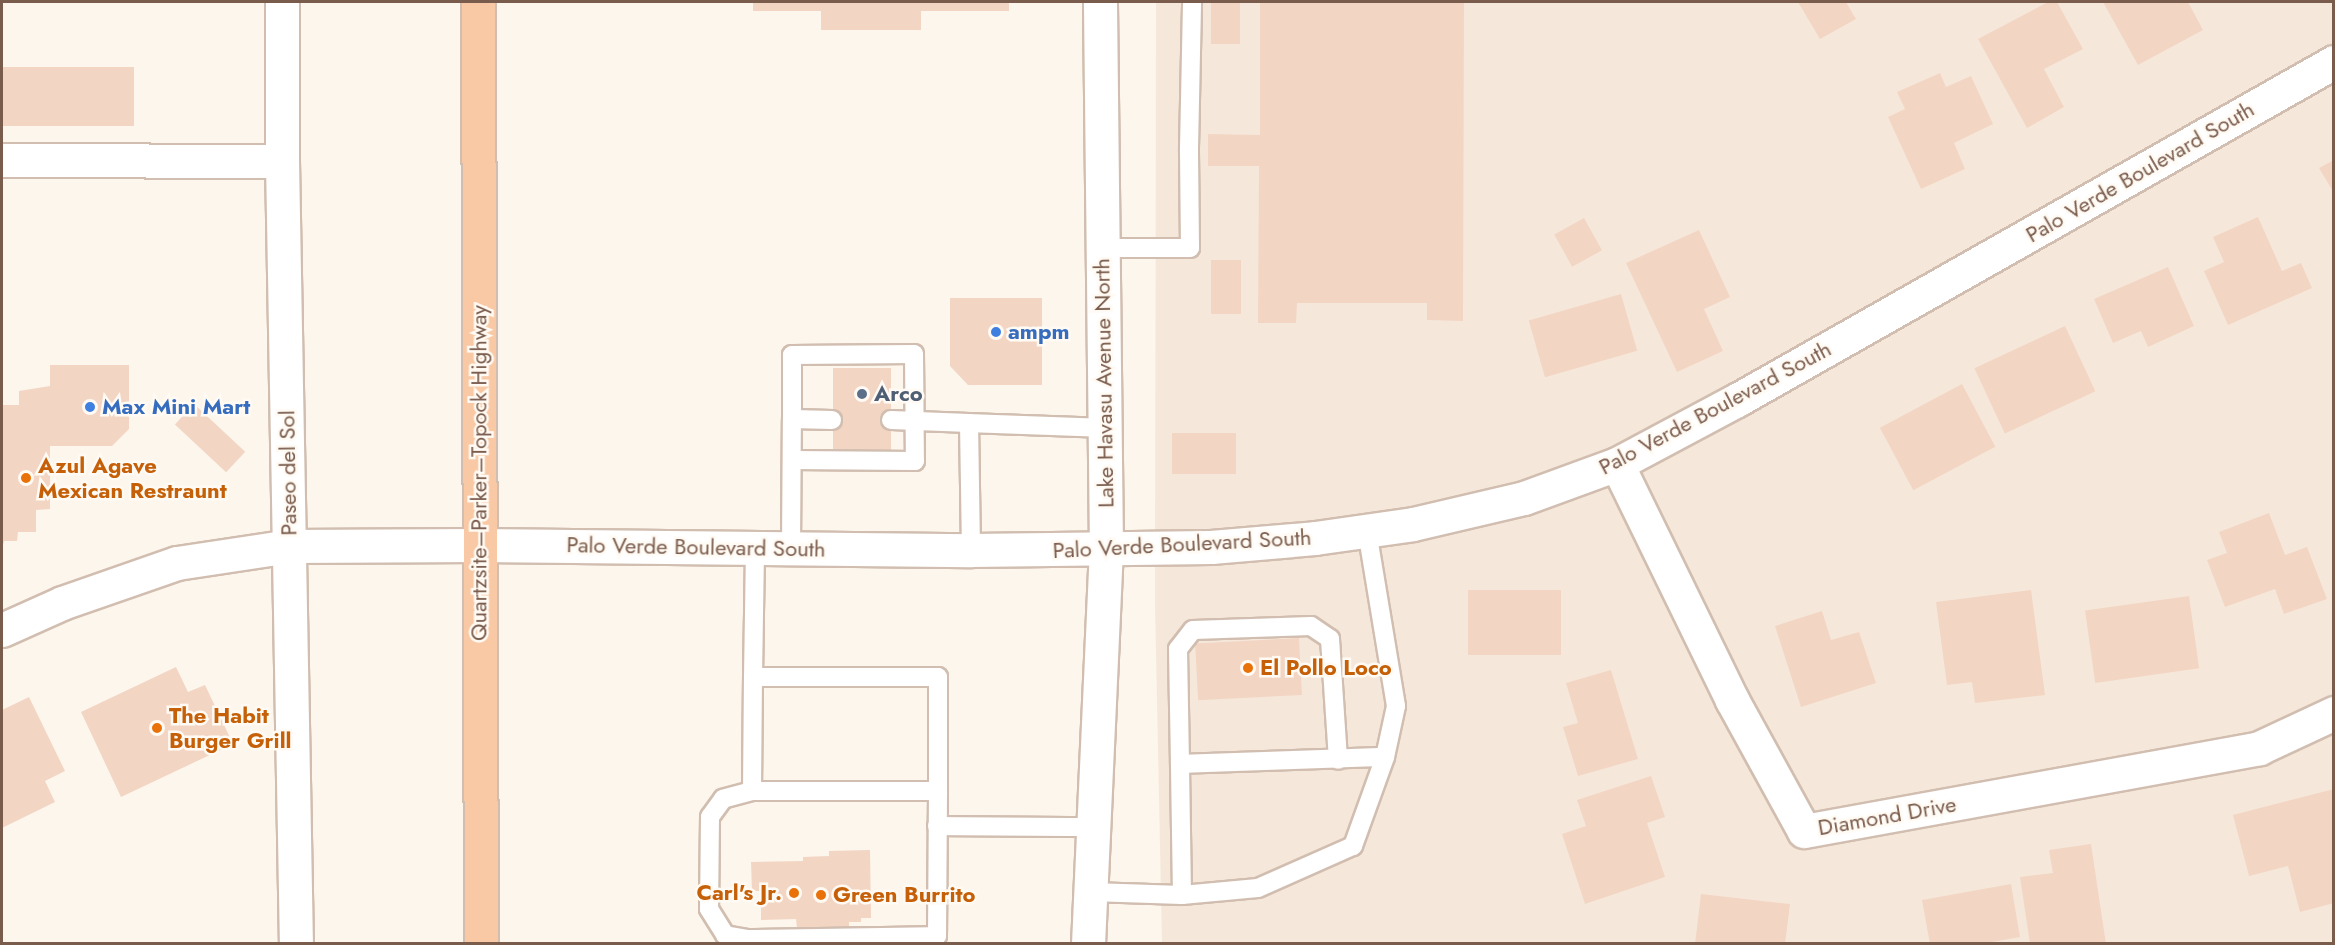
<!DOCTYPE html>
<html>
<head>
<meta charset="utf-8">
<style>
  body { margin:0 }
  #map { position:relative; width:2335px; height:945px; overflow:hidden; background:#fdf6ec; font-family:Jost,sans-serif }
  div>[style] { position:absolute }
  .residential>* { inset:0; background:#f5e8da }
  .building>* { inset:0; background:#f3d5c3; transform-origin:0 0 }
  .roads { filter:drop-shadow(2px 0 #d1beb0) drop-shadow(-2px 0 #d1beb0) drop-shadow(0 2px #d1beb0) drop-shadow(0 -2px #d1beb0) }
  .service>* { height:18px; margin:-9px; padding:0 9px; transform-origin:9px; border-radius:9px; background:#fff }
  .minor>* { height:33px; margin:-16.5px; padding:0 16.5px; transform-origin:16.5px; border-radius:16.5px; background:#fff }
  .tertiary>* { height:33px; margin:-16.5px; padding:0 16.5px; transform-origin:16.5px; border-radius:16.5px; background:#fff }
  .secondary>* { height:33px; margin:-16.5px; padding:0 16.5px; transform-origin:16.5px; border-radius:16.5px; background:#fff }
  .trunk>* { height:33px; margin:-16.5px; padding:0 16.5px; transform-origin:16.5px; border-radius:16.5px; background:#f9c8a4 }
  .dots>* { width:16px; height:16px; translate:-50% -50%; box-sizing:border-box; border:3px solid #fffaf3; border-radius:50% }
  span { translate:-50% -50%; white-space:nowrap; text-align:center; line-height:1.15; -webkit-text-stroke:5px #fffaf3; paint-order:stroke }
  .street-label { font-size:22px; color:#7a5c4d }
  .shop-label { font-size:22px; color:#366cbe; font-weight:700 }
  .left { translate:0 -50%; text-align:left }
  .service-label { font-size:22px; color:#4e5e75; font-weight:700 }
  .food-label { font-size:22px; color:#c56008; font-weight:700 }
  .right { translate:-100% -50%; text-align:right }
  .frame { position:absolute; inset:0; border:3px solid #7a5c4d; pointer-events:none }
</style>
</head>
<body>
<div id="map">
  <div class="residential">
    <i style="clip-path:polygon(1156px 2px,2333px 2px,2333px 943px,1162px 943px,1155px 604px)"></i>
  </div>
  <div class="building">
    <i style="clip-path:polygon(753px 2px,1009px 2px,1009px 11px,921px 11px,921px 30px,821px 30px,821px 11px,753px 11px)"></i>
    <i style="left:1211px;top:2px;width:29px;height:42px"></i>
    <i style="clip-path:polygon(1260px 2px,1464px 2px,1463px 321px,1427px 320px,1427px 303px,1297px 303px,1296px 323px,1258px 323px,1259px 166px,1208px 166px,1208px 134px,1260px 135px)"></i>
    <i style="clip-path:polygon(1798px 2px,1846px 2px,1856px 19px,1820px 39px)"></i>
    <i style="clip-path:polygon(2048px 2px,2057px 2px,2083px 49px,2044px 69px,2064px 107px,2027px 128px,1978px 39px)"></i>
    <i style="clip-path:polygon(2103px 2px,2188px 2px,2203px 30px,2138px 65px)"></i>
    <i style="left:134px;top:67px;width:59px;height:132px;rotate:90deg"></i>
    <i style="clip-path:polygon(1940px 73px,1946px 87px,1971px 76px,1993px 124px,1954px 143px,1965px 169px,1921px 189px,1888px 117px,1905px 109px,1897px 92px)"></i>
    <i style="clip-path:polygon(2334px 160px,2334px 193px,2319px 168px)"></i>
    <i style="clip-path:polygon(2258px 217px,2282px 271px,2301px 263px,2312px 288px,2228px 325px,2204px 271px,2224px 262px,2213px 237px)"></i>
    <i style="left:1584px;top:218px;width:37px;height:34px;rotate:61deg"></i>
    <i style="clip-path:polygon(1699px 230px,1730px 297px,1704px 309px,1723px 351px,1677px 372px,1626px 263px)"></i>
    <i style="left:1211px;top:260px;width:30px;height:54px"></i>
    <i style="clip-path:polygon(2168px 267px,2194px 326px,2148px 347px,2141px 331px,2113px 343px,2094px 299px)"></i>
    <i style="left:1621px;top:294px;width:59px;height:96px;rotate:74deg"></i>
    <i style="clip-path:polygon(950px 298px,1042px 298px,1042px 385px,968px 385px,950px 366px)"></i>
    <i style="left:2065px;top:326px;width:72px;height:100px;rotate:65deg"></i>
    <i style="clip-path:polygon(50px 365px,129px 365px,129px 429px,112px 446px,50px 446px,50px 509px,36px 510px,36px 532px,18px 532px,17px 541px,4px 541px,2px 549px,2px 405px,19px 405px,19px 391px,50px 386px)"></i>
    <i style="left:833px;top:368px;width:58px;height:88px"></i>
    <i style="left:1962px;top:384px;width:71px;height:93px;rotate:62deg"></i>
    <i style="left:194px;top:404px;width:70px;height:28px;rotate:43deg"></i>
    <i style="left:1172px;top:433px;width:64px;height:41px"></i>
    <i style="clip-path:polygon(2269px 513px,2285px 555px,2307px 547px,2327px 599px,2284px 614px,2275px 589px,2225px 607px,2207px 560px,2227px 553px,2219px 532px)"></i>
    <i style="left:1468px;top:590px;width:93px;height:65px"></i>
    <i style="clip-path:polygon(2031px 590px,2045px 695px,1975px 703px,1972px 682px,1947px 685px,1936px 602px)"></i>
    <i style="left:2189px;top:596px;width:73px;height:105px;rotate:82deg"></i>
    <i style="clip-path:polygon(1822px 611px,1831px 640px,1859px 632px,1876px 683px,1801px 707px,1775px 626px)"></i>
    <i style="left:1299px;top:638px;width:57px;height:104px;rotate:87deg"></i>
    <i style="clip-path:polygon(176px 667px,188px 692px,205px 685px,233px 744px,121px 797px,81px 712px)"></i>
    <i style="clip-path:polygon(1611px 670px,1638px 759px,1578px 776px,1563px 727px,1578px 723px,1566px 683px)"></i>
    <i style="clip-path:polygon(29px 697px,65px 771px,45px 781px,55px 802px,2px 828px,2px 710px)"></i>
    <i style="clip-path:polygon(1651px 776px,1665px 817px,1647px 823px,1665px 877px,1585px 904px,1562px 834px,1586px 826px,1577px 800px)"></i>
    <i style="clip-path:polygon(2334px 789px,2334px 903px,2300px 912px,2288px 866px,2249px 876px,2233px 815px)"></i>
    <i style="clip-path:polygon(2091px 844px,2106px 944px,2030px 944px,2020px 877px,2053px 873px,2049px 850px)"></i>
    <i style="clip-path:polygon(870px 850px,871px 918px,861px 918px,861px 922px,849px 922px,849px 927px,797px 928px,796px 919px,761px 920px,761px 891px,752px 891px,751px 862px,803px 861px,803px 857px,829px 856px,829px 851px)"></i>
    <i style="clip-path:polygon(2011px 884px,2020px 937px,1981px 944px,1930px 944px,1922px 900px)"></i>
    <i style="clip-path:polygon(1701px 894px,1790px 904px,1785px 944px,1695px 944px)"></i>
  </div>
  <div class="roads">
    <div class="service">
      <i style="left:1103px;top:248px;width:87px"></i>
      <i style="left:1190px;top:248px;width:100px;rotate:-90.6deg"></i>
      <i style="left:1189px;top:148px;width:146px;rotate:-88.8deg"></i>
      <i style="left:792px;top:419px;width:64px;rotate:-90deg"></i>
      <i style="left:792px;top:355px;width:122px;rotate:-0.5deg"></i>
      <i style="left:914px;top:354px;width:107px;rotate:89.5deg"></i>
      <i style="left:915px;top:461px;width:123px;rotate:-179.5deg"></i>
      <i style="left:891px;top:420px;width:78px;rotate:2.2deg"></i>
      <i style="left:791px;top:548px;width:129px;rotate:-89.6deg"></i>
      <i style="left:792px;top:419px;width:40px;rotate:1.4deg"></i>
      <i style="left:971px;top:550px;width:127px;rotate:-90.9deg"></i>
      <i style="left:969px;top:423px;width:136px;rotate:2.1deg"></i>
      <i style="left:753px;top:677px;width:185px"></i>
      <i style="left:938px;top:677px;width:114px;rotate:90deg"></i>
      <i style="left:938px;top:791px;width:186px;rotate:180deg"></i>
      <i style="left:752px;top:791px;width:114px;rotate:-89.5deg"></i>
      <i style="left:753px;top:677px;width:130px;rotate:-89.1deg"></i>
      <i style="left:1180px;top:764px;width:115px;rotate:-91deg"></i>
      <i style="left:1178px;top:649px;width:24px;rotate:-52deg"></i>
      <i style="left:1193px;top:630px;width:118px;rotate:-1.9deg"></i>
      <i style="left:1311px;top:626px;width:23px;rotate:34deg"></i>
      <i style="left:1330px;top:639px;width:121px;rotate:86.2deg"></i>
      <i style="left:752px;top:791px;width:30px;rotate:165deg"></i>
      <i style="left:723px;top:799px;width:22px;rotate:126deg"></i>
      <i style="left:710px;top:817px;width:92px;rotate:90.6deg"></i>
      <i style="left:709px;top:909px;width:31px;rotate:58deg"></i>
      <i style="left:725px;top:935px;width:22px;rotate:10deg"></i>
      <i style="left:747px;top:939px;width:190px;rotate:-0.9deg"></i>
      <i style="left:937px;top:936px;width:145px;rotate:-89.6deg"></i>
      <i style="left:937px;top:826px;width:158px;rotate:0.4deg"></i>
      <i style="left:1091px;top:892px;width:91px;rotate:1.9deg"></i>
      <i style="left:1182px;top:895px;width:76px;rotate:-5.3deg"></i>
      <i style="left:1258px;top:888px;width:104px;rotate:-23.9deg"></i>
      <i style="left:1353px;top:846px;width:95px;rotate:-70.2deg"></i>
      <i style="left:1385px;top:757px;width:52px;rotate:-77.8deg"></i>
      <i style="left:1396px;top:706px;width:177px;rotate:-99.4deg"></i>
      <i style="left:1182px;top:895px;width:131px;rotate:-90.9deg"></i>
      <i style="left:1180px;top:764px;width:205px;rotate:-2deg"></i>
    </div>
    <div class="minor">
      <i style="left:282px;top:2px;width:159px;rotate:90deg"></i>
      <i style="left:282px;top:161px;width:783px;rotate:88.98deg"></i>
      <i style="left:2px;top:160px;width:280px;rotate:0.2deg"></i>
      <i style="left:1617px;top:464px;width:263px;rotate:64deg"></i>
      <i style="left:1732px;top:700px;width:149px;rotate:61.2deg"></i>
      <i style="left:1804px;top:831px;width:463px;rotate:-10.3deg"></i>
      <i style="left:2259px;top:748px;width:83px;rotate:-25deg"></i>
    </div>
    <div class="tertiary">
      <i style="left:2px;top:630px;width:66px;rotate:-24.2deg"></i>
      <i style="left:62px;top:603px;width:122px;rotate:-19.2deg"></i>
      <i style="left:177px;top:563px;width:114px;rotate:-8.6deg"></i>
      <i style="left:290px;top:546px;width:189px;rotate:-0.3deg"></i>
    </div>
    <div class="secondary">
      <i style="left:479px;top:545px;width:492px;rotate:0.6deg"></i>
      <i style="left:971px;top:550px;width:240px;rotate:-0.7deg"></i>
      <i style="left:1211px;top:547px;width:104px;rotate:-4.9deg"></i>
      <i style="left:1315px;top:538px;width:99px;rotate:-8.1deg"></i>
      <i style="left:1413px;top:524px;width:114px;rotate:-13.2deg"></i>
      <i style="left:1524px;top:498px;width:99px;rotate:-20.1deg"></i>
      <i style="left:1617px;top:464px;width:136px;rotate:-28.1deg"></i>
      <i style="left:1737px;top:400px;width:686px;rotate:-29.52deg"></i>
      <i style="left:1088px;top:944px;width:394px;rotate:-87.4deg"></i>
      <i style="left:1106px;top:550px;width:548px;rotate:-90.63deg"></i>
    </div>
    <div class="trunk">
      <i style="left:478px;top:2px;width:942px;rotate:89.82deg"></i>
    </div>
  </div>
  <div class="dots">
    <i style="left:996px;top:332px;background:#3f7fe0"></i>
    <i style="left:862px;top:394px;background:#5c6f8a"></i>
    <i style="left:90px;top:407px;background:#3f7fe0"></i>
    <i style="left:26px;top:478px;background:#e8710a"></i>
    <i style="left:1248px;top:668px;background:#e8710a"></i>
    <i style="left:157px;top:728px;background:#e8710a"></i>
    <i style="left:794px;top:893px;background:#e8710a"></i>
    <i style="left:821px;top:895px;background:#e8710a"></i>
  </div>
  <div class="street-label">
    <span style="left:2140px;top:172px;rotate:-30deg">Palo Verde Boulevard South</span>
    <span style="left:1104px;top:383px;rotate:-91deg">Lake Havasu Avenue North</span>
    <span style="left:1715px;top:408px;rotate:-28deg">Palo Verde Boulevard South</span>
    <span style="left:288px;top:473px;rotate:-91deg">Paseo del Sol</span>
    <span style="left:479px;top:473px;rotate:-90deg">Quartzsite–Parker–Topock Highway</span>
    <span style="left:1182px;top:544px;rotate:-3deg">Palo Verde Boulevard South</span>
    <span style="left:696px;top:547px;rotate:1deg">Palo Verde Boulevard South</span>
    <span style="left:1887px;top:816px;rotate:-10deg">Diamond Drive</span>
  </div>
  <div class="shop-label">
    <span class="left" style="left:1008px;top:332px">ampm</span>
    <span class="left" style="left:102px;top:407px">Max Mini Mart</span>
  </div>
  <div class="service-label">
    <span class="left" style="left:874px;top:394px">Arco</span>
  </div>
  <div class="food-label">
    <span class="left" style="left:38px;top:478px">Azul Agave<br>Mexican Restraunt</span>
    <span class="left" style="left:1260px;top:668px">El Pollo Loco</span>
    <span class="left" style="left:169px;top:728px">The Habit<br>Burger Grill</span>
    <span class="right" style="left:782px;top:893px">Carl's Jr.</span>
    <span class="left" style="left:833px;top:895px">Green Burrito</span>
  </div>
  <div class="frame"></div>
</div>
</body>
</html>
